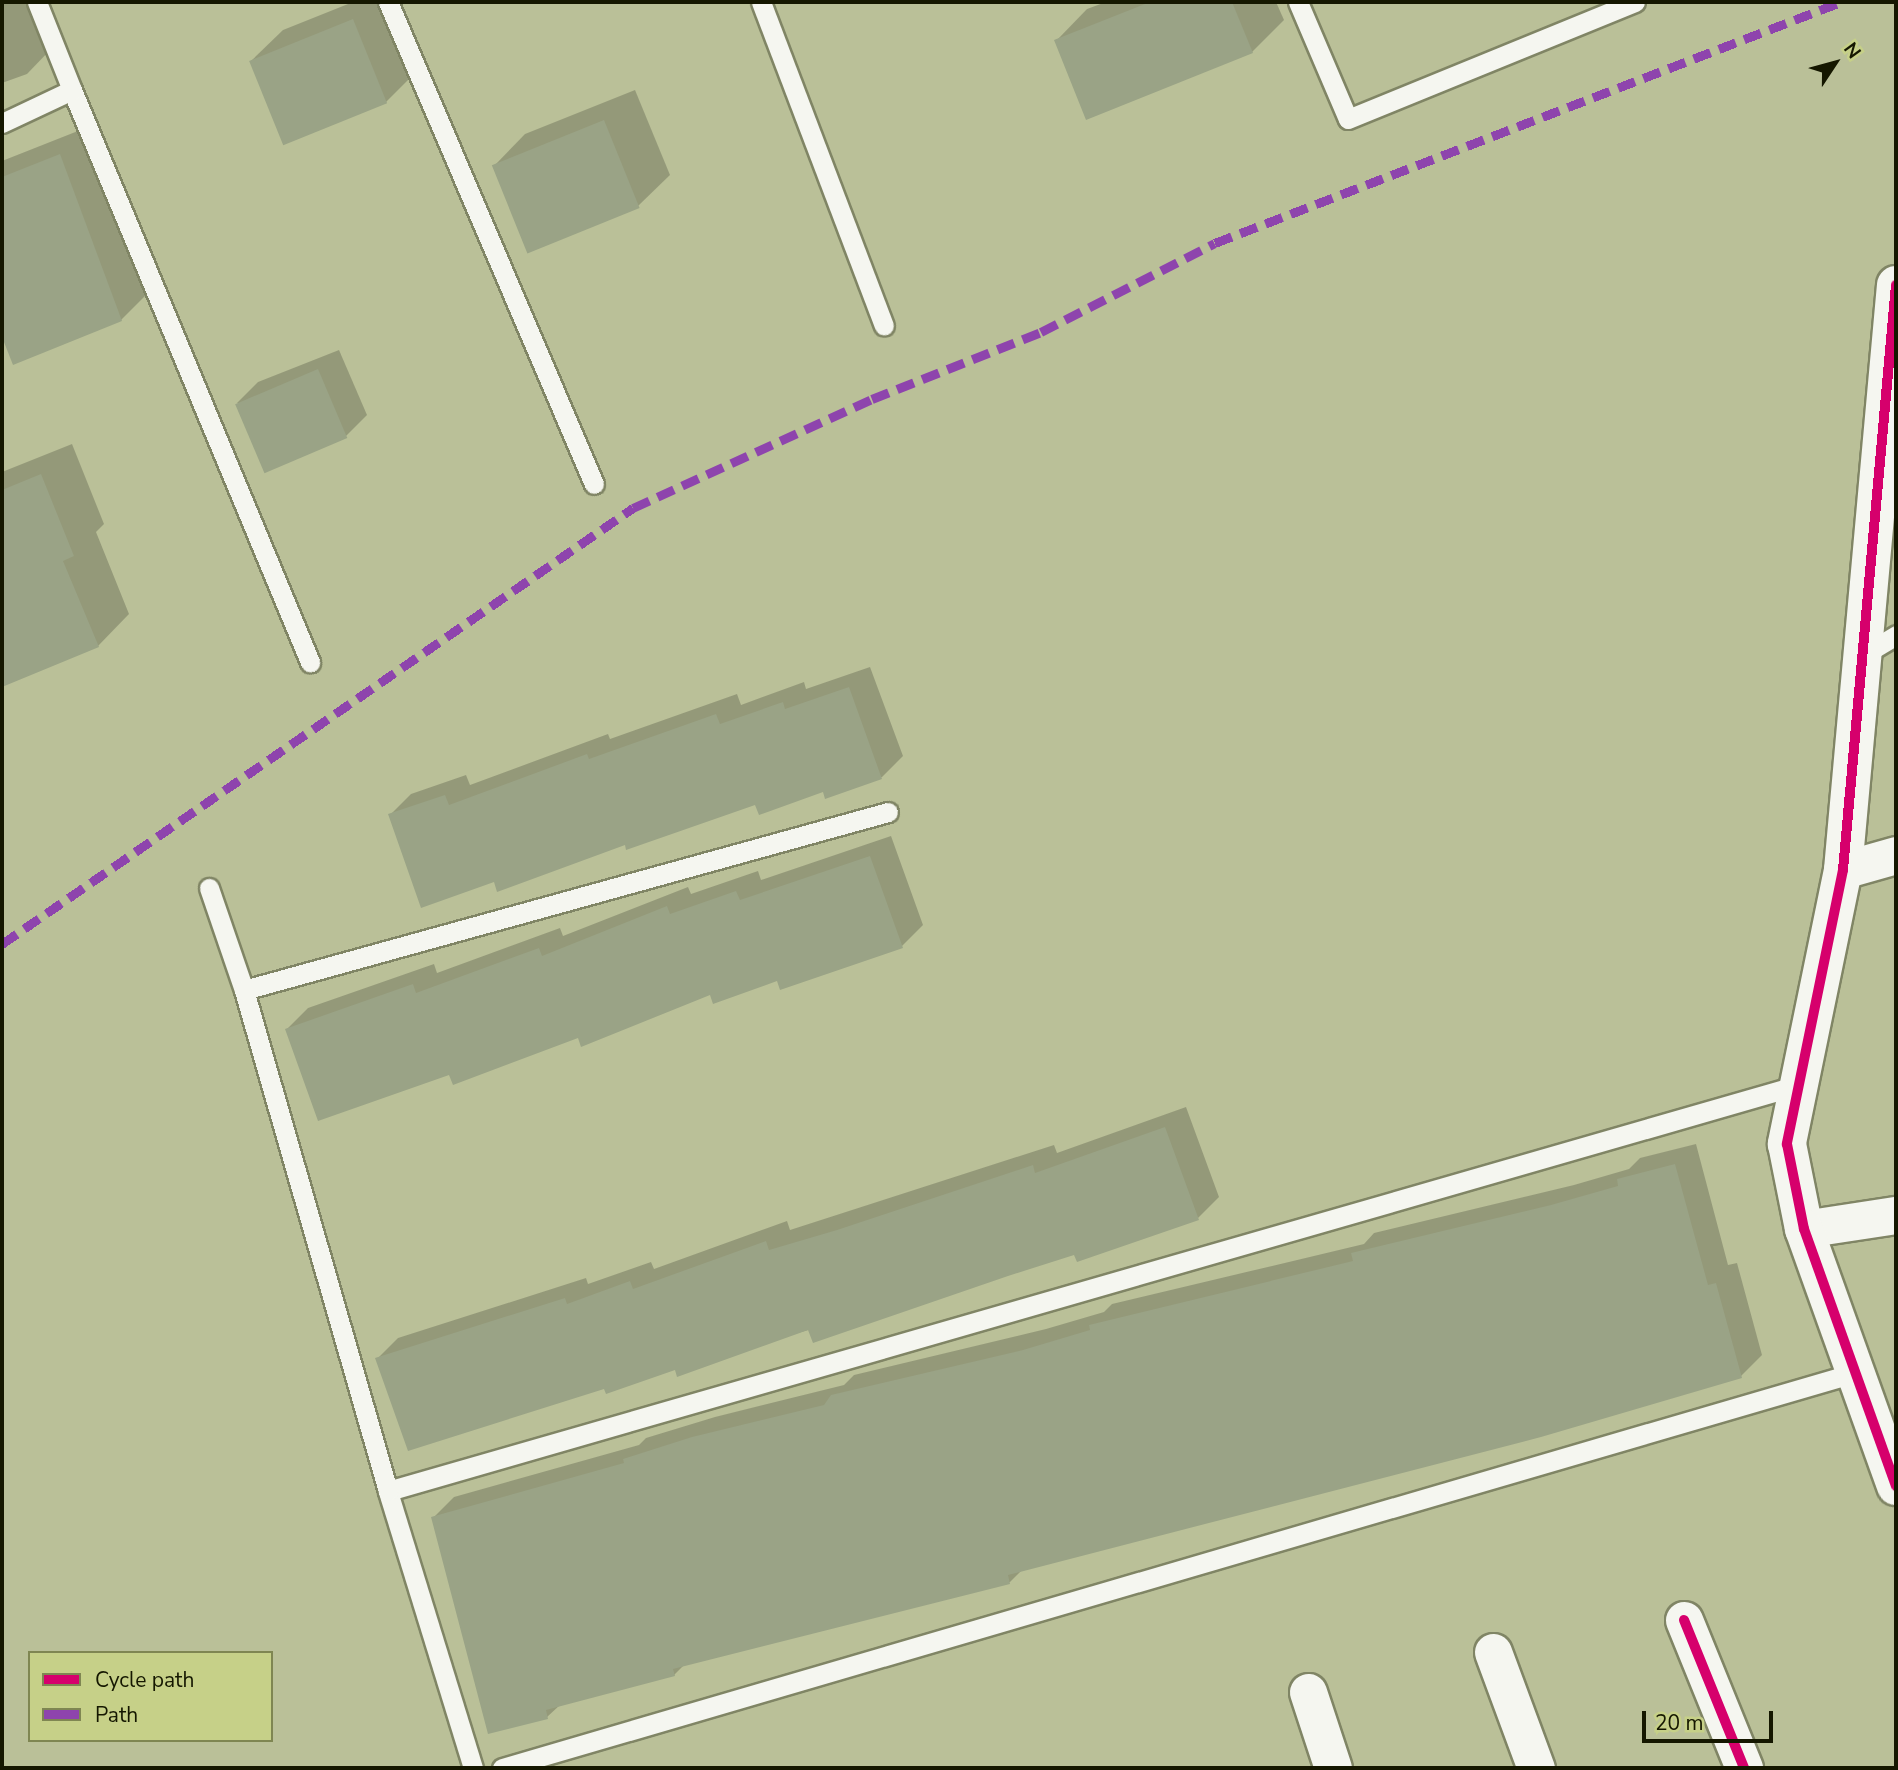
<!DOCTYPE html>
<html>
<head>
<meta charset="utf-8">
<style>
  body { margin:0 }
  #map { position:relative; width:1898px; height:1770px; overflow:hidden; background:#bac098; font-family:"Nunito Sans",sans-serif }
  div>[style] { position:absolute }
  .shadow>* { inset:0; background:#0003 }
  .building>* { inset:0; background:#9aa386; transform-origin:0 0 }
  .roads { filter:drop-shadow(2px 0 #808565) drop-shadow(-2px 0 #808565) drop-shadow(0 2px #808565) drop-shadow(0 -2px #808565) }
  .lane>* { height:19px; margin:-9.5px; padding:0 9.5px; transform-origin:9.5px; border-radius:9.5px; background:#f5f6f0 }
  .street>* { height:37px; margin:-18.5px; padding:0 18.5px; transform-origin:18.5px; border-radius:18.5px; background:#f5f6f0 }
  .secondary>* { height:38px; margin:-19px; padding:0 19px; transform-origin:19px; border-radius:19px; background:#f5f6f0 }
  .quiet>* { height:9px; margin-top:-4.5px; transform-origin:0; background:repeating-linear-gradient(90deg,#8e44ad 0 18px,transparent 0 27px) }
  .cycleway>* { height:10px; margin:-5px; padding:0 5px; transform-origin:5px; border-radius:5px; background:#d6006c }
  span { translate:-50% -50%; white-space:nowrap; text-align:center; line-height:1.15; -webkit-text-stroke:5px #c6d088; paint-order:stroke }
  .frame { position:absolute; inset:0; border:4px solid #151700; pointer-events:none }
  .legend { position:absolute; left:28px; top:1651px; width:245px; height:91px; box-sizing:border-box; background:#c6d088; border:2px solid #7f8652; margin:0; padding:9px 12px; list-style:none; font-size:21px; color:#151700 }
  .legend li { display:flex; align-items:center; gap:14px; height:35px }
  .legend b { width:35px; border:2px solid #7f8652 }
  .north { position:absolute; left:1800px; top:28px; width:70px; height:70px; -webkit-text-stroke:5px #c6d088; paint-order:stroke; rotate:54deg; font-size:19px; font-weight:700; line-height:28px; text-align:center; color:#151700 }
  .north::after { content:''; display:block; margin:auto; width:24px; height:32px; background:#151700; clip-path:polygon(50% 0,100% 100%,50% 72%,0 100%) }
  .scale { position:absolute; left:1642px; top:1711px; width:131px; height:32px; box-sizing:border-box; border:4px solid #151700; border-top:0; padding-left:9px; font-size:21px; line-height:24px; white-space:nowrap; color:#151700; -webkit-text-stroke:5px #c6d088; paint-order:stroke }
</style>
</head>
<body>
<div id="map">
  <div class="shadow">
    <i style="clip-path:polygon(2px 2px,35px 2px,53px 47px,27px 74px,2px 83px)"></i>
    <i style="clip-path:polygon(353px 2px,390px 2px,418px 70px,386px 102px,251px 61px,283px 30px)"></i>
    <i style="clip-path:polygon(1106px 2px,1276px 2px,1284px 20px,1252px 52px,1056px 41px,1087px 9px)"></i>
    <i style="clip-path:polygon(635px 90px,670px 175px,638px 206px,494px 166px,525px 134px)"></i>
    <i style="clip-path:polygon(88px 127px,150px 291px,121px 320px,14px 362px,2px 332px,2px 161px)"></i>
    <i style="clip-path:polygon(339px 350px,367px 415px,346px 436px,237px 403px,258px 382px)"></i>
    <i style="clip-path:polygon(72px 444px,104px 524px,96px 532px,129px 614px,98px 646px,2px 685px,2px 472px)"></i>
    <i style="clip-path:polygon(870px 667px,903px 756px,882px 777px,826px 797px,824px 790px,756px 803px,495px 879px,390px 815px,411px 794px,466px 775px,470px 785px,608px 734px,610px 739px,737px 694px,741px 705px,804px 682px,806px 689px)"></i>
    <i style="clip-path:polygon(891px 836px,923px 925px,902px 946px,711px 993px,450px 1073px,287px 1029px,308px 1008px,434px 964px,437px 973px,560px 928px,563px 936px,688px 887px,691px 894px,758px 871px,761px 880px)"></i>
    <i style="clip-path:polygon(1186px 1107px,1219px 1197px,1198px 1218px,676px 1368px,377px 1359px,398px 1338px,586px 1278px,588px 1284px,651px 1262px,654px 1269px,787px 1221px,790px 1230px,1054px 1145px,1057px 1153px)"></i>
    <i style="clip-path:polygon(1696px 1144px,1728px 1265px,1737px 1263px,1762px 1355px,1741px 1376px,1023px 1569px,1010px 1582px,684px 1665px,674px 1675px,560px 1705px,547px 1717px,433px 1518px,454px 1497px,639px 1445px,646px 1438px,715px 1417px,844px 1385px,854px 1375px,1046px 1329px,1104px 1312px,1112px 1304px,1364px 1244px,1374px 1233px,1574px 1185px,1629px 1169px,1640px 1158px)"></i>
  </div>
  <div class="building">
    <i style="clip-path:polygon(1150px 2px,1232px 2px,1253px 53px,1086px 120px,1054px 40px)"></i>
    <i style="left:353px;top:19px;width:91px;height:112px;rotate:68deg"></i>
    <i style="left:604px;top:120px;width:95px;height:121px;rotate:68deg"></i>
    <i style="clip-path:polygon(60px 154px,122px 321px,13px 365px,2px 337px,2px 177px)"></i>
    <i style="left:318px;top:369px;width:75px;height:90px;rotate:67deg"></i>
    <i style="clip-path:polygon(41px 474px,74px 556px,63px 561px,99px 647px,2px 687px,2px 490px)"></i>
    <i style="clip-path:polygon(849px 687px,882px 779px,825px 799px,823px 792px,759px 815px,755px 805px,626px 850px,625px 845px,497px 892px,494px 882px,421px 908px,388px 814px,445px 795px,449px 805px,587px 754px,589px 759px,716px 714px,720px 724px,783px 702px,785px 709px)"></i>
    <i style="clip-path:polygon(870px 856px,903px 948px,780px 990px,777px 981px,713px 1004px,710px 995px,581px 1047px,578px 1038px,453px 1085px,449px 1075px,318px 1121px,285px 1029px,413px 984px,416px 993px,539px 948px,542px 956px,667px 906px,670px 914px,736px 891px,740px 900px)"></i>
    <i style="clip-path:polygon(1165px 1127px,1199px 1220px,1077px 1262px,1074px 1255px,1008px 1276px,813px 1343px,808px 1330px,677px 1377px,675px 1370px,606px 1394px,604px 1389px,408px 1451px,375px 1358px,565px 1298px,567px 1304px,630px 1281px,633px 1289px,766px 1241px,769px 1250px,837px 1230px,1033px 1165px,1035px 1173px)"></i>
    <i style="clip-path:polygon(1675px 1164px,1708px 1285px,1716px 1283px,1742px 1378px,1541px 1437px,1008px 1575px,1010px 1584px,673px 1669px,675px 1676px,546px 1710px,548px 1719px,488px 1734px,431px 1517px,624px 1463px,623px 1459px,692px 1437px,824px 1405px,831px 1395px,1023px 1350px,1090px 1330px,1089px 1325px,1353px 1261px,1351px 1253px,1551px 1205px,1618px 1186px,1617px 1179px)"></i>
  </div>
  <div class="roads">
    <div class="lane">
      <i style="left:388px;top:2px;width:524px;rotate:66.86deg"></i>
      <i style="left:761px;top:2px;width:346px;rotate:69.2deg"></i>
      <i style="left:1298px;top:2px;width:127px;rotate:66.9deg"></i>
      <i style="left:1348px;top:119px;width:310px;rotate:-22.2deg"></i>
      <i style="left:72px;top:90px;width:620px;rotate:67.41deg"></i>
      <i style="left:2px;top:123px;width:77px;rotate:-25.2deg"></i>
      <i style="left:72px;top:90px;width:95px;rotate:-111.7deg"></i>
      <i style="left:1863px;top:655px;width:39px;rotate:-31deg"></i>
      <i style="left:209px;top:888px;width:108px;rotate:71.1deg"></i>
      <i style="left:388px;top:1491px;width:1467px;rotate:-16.06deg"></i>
      <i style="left:473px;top:1768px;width:290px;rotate:-107.1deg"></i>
      <i style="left:388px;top:1491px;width:521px;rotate:-106.04deg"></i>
      <i style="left:244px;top:990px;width:668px;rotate:-15.45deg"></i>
      <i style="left:502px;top:1768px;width:1409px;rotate:-16.29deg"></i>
    </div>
    <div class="street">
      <i style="left:1843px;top:870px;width:55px;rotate:-15.8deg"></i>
      <i style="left:1804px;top:1229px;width:93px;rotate:-8.7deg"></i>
      <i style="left:1684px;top:1620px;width:160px;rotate:67.9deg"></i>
      <i style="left:1493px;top:1652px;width:124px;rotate:69.7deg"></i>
      <i style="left:1308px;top:1692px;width:80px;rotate:71.8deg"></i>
    </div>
    <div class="secondary">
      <i style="left:1896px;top:285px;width:587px;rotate:95.18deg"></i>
      <i style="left:1843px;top:870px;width:280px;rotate:101.6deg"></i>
      <i style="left:1787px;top:1144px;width:87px;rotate:78.7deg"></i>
      <i style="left:1804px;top:1229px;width:273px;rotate:70.3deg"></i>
    </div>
  </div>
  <div class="quiet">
    <i style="left:2px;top:944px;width:767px;rotate:-34.64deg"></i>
    <i style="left:633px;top:508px;width:263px;rotate:-24.5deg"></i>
    <i style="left:872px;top:399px;width:182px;rotate:-21.6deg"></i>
    <i style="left:1041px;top:332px;width:195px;rotate:-27.1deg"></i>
    <i style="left:1215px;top:243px;width:671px;rotate:-21.06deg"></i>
  </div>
  <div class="cycleway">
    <i style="left:1896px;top:285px;width:587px;rotate:95.18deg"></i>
    <i style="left:1843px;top:870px;width:280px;rotate:101.6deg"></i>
    <i style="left:1787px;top:1144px;width:87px;rotate:78.7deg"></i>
    <i style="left:1804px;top:1229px;width:273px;rotate:70.3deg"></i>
    <i style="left:1684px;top:1620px;width:160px;rotate:67.9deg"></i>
  </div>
  <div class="frame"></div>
  <ul class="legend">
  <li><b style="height:9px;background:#d6006c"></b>Cycle path</li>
  <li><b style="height:9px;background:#8e44ad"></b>Path</li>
  </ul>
  <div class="north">N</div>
  <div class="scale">20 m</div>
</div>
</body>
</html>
